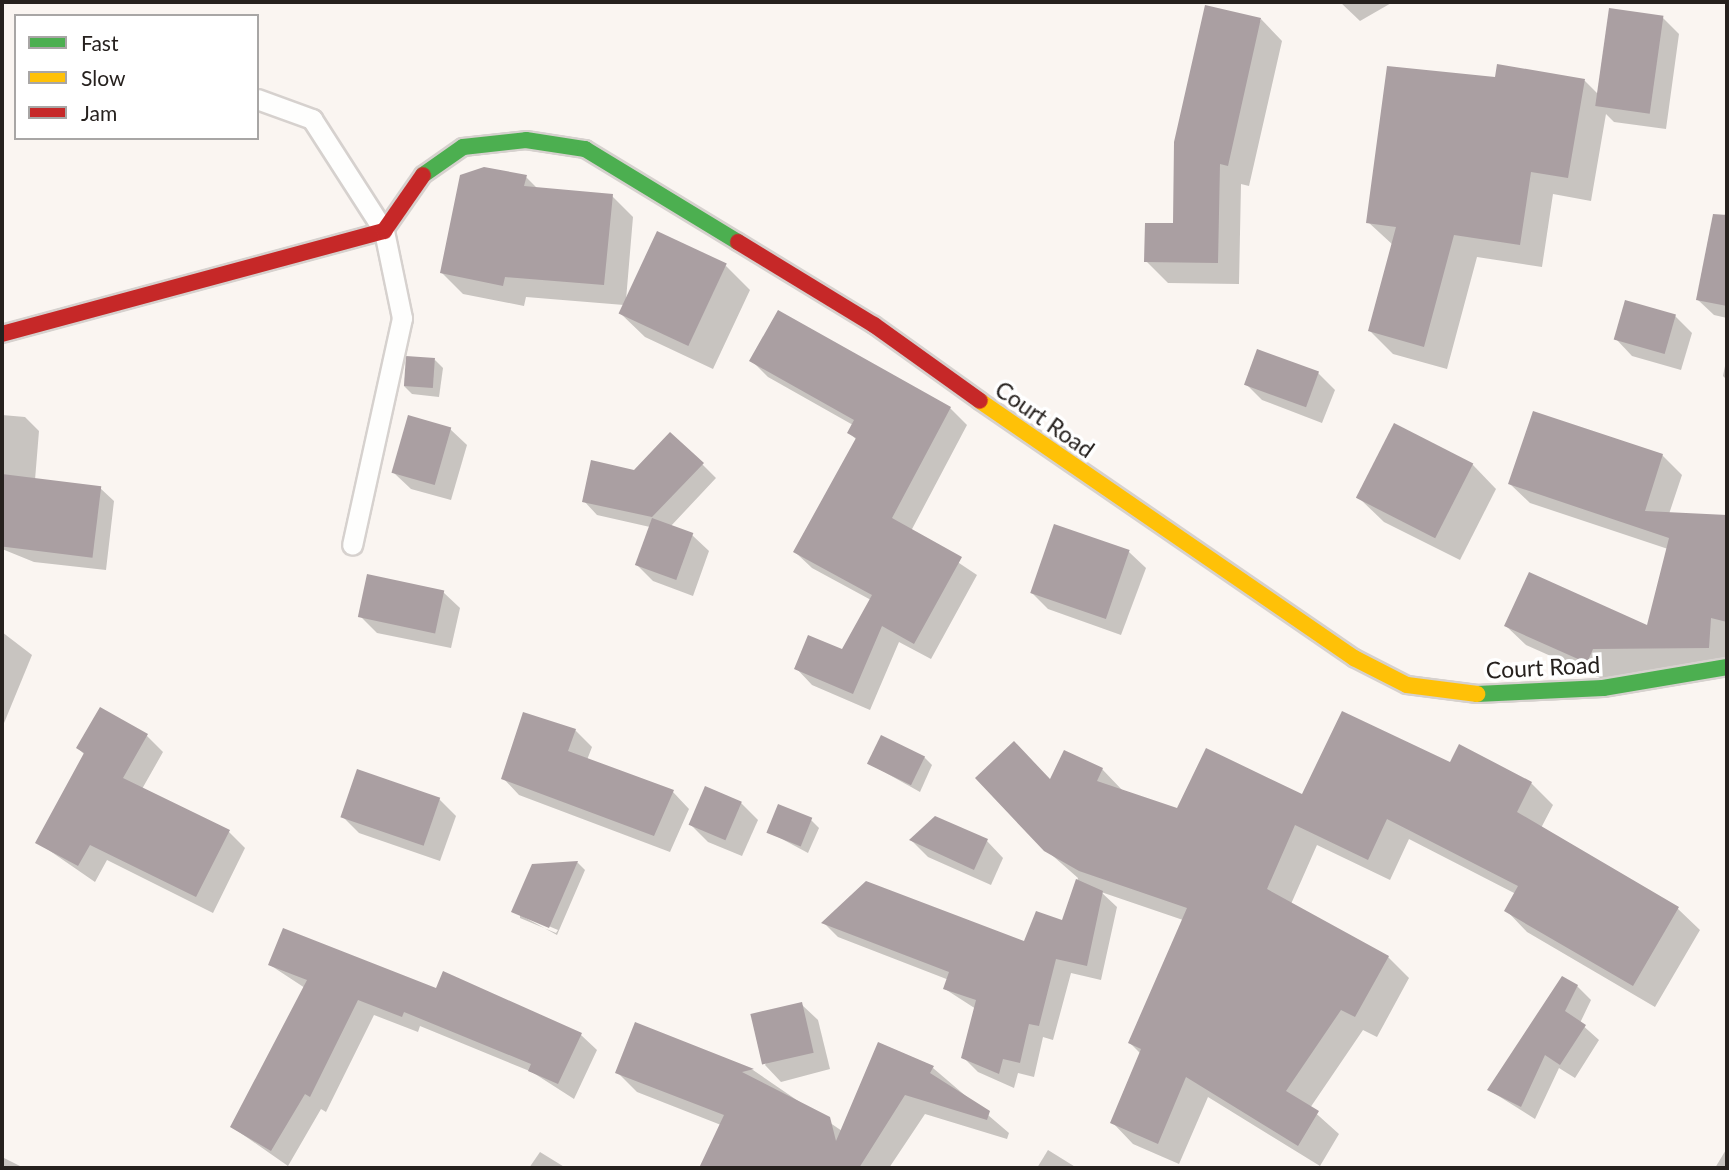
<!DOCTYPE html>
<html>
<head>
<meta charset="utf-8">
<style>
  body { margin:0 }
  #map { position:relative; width:1729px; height:1170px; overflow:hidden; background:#faf5f1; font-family:Lato,sans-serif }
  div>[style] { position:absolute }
  .shadow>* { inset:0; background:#0003 }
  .building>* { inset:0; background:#aa9fa2; transform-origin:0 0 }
  .roads { filter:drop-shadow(2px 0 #d6d1ce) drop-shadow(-2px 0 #d6d1ce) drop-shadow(0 2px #d6d1ce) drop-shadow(0 -2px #d6d1ce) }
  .lane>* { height:19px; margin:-9.5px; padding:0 9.5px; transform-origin:9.5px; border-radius:9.5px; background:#fefefd }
  .fast>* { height:16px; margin:-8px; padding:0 8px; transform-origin:8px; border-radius:8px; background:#4caf50 }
  .slow>* { height:16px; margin:-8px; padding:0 8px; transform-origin:8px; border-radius:8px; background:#ffc107 }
  .jam>* { height:16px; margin:-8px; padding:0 8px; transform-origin:8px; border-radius:8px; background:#c62828 }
  span { translate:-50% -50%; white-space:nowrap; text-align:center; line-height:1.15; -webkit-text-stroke:7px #fff; paint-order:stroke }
  .street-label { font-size:23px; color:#26211e }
  .frame { position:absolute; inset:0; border:4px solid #26211e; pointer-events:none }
  .legend { position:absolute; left:14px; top:14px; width:245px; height:126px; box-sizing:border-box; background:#fff; border:2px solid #a8a6a5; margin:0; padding:9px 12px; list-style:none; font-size:21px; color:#26211e }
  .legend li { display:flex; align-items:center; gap:14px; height:35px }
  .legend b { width:35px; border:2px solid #a8a6a5 }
</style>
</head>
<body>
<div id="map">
  <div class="shadow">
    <i style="clip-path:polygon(1340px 2px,1393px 2px,1360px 21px)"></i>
    <i style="clip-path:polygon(1663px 18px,1679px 34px,1666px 129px,1614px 122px,1606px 114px,1591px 201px,1553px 194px,1542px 267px,1477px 257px,1447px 369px,1393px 354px,1370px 331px,1393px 245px,1368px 222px,1496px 79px,1585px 81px,1599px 95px)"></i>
    <i style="clip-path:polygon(1261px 19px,1282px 41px,1249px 186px,1241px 184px,1239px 284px,1168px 283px,1146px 261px,1175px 225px)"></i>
    <i style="clip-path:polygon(526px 177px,538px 189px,612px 196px,633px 217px,626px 300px,726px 266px,750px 290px,713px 369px,645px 337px,620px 313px,624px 305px,526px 297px,524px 306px,463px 294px,442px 273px)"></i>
    <i style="clip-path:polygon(1727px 210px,1727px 318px,1714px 315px,1697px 299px,1708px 248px)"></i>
    <i style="clip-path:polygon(1675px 316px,1692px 333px,1681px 370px,1632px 356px,1616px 339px)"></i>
    <i style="clip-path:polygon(1727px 356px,1727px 380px,1723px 376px)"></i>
    <i style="clip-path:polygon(435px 360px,443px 368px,439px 397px,412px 394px,404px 386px)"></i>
    <i style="clip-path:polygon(751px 360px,950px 408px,967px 425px,911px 531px,977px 575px,931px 659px,899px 642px,870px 710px,812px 685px,796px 668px,843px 651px,871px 600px,812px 568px,795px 552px,857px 440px,849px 433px,853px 425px,768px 377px)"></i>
    <i style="clip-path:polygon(1318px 373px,1335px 390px,1322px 423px,1262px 400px,1245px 383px)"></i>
    <i style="clip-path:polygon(2px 415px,25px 417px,39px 431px,35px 480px,100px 488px,114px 501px,106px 570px,34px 562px,2px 549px)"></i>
    <i style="clip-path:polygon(450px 429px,467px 445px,451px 500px,411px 489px,394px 473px)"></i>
    <i style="clip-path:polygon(1662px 455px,1682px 475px,1669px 514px,1727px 517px,1727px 667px,1607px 681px,1526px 645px,1506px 626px,1649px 627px,1668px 549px,1530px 503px,1510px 484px)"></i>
    <i style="clip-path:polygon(702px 464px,716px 478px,670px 527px,692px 535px,709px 551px,693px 596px,653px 581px,636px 564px,650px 527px,597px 515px,584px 501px)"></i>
    <i style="clip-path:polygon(1472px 464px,1496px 489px,1460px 560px,1384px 522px,1359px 498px)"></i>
    <i style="clip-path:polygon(1129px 552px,1146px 568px,1121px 635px,1048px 609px,1032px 593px)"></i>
    <i style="clip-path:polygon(443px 592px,460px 608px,451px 648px,377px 633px,360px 616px)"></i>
    <i style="clip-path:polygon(2px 632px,32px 655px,2px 728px)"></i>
    <i style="clip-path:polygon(575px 730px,592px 747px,587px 760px,673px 792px,689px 809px,670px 852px,519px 795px,503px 778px)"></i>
    <i style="clip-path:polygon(147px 736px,163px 752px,142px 789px,229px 832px,245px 848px,213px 913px,107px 860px,95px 882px,37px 842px,85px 755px,78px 748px)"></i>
    <i style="clip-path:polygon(924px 757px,932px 765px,920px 792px,870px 764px)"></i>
    <i style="clip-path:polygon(1451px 765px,1531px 783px,1553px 805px,1541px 828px,1678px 909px,1700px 930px,1655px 1007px,1527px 932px,1506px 910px,1516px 894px,1409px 839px,1390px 880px,1317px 845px,1291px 904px,1388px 957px,1409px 978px,1377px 1037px,1363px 1030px,1310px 1108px,1339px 1134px,1320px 1166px,1208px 1097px,1179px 1164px,1133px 1144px,1112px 1122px,1141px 1054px,1130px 1043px,1183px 920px,1101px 892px,1117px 907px,1101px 980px,1071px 973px,1053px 1040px,1043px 1037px,1034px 1077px,1018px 1073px,1014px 1088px,978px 1072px,963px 1057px,976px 1009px,945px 989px,949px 980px,838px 937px,824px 923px,1025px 943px,1063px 922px,1078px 878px,1045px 849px,1051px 782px,1102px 769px,1123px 791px,1178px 811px,1303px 796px)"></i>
    <i style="clip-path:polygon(439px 799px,456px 816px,440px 861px,359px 833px,342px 816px)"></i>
    <i style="clip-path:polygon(741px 803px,758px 820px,742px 856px,708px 842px,691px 825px)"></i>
    <i style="clip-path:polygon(811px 820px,819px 828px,808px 853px,769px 832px)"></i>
    <i style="clip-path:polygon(911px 840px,987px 841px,1003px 858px,991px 885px,928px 857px)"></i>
    <i style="clip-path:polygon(evenodd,577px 862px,585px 870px,557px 935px,513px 911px,577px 862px,520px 914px,558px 930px,556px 933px,520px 918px,520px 914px)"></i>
    <i style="clip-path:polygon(270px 965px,437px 990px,581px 1035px,597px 1050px,574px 1099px,532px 1072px,420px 1026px,418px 1032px,374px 1015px,326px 1112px,321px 1109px,288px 1166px,232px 1127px,305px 988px)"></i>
    <i style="clip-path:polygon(1577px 986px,1591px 1000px,1580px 1023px,1599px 1040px,1575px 1078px,1559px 1068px,1535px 1119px,1489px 1090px)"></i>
    <i style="clip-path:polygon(801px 1004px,818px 1020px,830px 1069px,781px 1082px,765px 1065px)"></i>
    <i style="clip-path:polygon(636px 1024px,753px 1070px,842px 1131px,933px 1068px,1009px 1133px,1007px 1139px,925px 1114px,889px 1168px,701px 1168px,721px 1125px,637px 1092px,617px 1072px)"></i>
    <i style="clip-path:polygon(1727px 1148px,1727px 1168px,1715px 1168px)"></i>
    <i style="clip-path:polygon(1048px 1150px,1077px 1168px,1037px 1168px)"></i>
    <i style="clip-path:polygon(540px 1152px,566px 1168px,529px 1168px)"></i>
    <i style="clip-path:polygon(2px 1157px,24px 1168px,2px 1168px)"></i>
  </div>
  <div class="building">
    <i style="clip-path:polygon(1205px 5px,1261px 18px,1228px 166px,1220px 164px,1218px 263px,1144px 262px,1145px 223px,1173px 223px,1174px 142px)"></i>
    <i style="left:1609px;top:8px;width:55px;height:99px;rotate:8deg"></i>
    <i style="clip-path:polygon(1497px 64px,1585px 79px,1568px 178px,1531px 172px,1520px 245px,1454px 235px,1424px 347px,1368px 331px,1396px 227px,1366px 223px,1387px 66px,1495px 77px)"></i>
    <i style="clip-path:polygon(484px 167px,527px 175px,524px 186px,613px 194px,604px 285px,505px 277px,503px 286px,440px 273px,460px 175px)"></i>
    <i style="clip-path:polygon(1713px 214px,1727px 215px,1727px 306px,1696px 300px)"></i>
    <i style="left:657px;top:231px;width:77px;height:91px;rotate:25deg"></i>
    <i style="left:1625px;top:300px;width:53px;height:41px;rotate:16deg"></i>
    <i style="clip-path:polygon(778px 310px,951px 407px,892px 518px,962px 557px,914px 644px,882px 626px,853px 694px,794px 669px,808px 635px,842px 649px,872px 595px,793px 552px,856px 438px,847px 433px,854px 420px,749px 361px)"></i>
    <i style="left:1257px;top:349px;width:66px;height:38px;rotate:20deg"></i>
    <i style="left:406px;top:356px;width:29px;height:30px;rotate:4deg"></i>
    <i style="clip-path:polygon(1533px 411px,1663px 454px,1645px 511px,1727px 515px,1727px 622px,1711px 618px,1709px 648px,1593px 649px,1587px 663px,1504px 626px,1529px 572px,1647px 625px,1669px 538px,1508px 484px)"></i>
    <i style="left:408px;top:415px;width:45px;height:60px;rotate:16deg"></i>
    <i style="left:1394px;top:423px;width:89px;height:84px;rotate:27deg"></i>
    <i style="clip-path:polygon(670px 432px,704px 463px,652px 517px,582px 502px,591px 460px,634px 470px)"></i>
    <i style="left:2px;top:474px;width:100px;height:72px;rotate:7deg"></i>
    <i style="left:652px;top:518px;width:44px;height:50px;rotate:20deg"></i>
    <i style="left:1054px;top:524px;width:80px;height:73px;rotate:19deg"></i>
    <i style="left:367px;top:574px;width:79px;height:44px;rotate:12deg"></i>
    <i style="clip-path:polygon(100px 707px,148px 734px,123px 778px,230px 830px,196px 897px,90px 845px,78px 866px,35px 843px,84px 753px,76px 748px)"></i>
    <i style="clip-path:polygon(1342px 711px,1450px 762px,1459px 744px,1532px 782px,1517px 812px,1679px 907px,1633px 986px,1504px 911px,1518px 886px,1387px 819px,1368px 860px,1295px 825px,1267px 889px,1389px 956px,1355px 1017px,1341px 1010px,1286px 1091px,1319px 1111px,1298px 1146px,1186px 1077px,1158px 1144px,1110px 1123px,1141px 1049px,1128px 1043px,1187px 908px,1079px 871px,1044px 851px,975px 778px,1014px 741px,1050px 779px,1064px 750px,1103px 768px,1097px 781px,1177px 808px,1206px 748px,1302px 794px)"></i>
    <i style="clip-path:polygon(523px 712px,576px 729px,568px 751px,674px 790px,654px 836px,501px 779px)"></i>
    <i style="left:881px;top:735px;width:49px;height:32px;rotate:26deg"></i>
    <i style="left:357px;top:769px;width:88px;height:51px;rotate:19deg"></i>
    <i style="left:705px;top:786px;width:40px;height:42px;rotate:23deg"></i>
    <i style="left:778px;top:804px;width:37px;height:31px;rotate:22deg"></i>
    <i style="clip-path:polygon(935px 816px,988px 839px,974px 870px,909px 840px)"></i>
    <i style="clip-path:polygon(578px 861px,549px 928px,511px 912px,532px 864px)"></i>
    <i style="clip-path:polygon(1076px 879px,1103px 891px,1087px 966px,1056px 959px,1039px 1026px,1029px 1024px,1020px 1063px,1003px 1059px,999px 1074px,961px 1058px,976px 1000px,943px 989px,949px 972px,821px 923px,866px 881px,1024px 941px,1036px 911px,1062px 920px)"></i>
    <i style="clip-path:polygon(283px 928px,436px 988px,443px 971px,582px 1033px,558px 1084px,528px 1071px,531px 1064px,404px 1012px,402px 1017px,358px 1000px,310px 1097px,305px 1094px,271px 1151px,230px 1127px,307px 980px,268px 965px)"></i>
    <i style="clip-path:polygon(1562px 976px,1578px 985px,1565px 1011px,1586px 1025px,1560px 1065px,1545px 1055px,1521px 1107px,1487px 1090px)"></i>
    <i style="left:802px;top:1002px;width:52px;height:53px;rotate:77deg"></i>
    <i style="clip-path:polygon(635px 1022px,754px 1069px,742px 1072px,830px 1117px,836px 1141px,878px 1042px,934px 1066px,930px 1073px,990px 1111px,987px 1120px,905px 1095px,859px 1168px,699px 1168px,724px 1115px,615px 1073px)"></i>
  </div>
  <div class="roads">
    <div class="lane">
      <i style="left:257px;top:99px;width:59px;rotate:20deg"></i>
      <i style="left:312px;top:119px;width:133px;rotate:57.3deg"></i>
      <i style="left:384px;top:231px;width:89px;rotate:78.3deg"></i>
      <i style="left:402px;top:318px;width:232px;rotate:102.4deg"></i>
    </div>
    <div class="fast">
      <i style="left:423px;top:175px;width:49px;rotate:-35deg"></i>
      <i style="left:463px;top:147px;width:63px;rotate:-6.3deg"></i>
      <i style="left:526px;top:140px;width:60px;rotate:8.7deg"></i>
      <i style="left:585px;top:149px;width:179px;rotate:31.3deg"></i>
      <i style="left:1477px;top:694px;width:126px;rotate:-2.7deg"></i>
      <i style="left:1603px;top:688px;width:126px;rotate:-9.6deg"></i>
    </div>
    <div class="slow">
      <i style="left:980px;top:401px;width:454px;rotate:34.5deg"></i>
      <i style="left:1354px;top:658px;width:59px;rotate:27deg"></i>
      <i style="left:1407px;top:685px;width:71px;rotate:7.3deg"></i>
    </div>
    <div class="jam">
      <i style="left:738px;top:242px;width:159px;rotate:31.4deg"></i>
      <i style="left:874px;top:325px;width:130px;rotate:35.6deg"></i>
      <i style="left:2px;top:334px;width:396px;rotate:-15.1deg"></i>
      <i style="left:384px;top:231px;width:68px;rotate:-55.1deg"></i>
    </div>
  </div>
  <div class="street-label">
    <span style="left:1045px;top:419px;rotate:35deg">Court Road</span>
    <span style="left:1543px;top:667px;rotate:-3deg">Court Road</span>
  </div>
  <div class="frame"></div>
  <ul class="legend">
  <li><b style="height:9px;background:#4caf50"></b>Fast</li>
  <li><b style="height:9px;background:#ffc107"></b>Slow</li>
  <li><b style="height:9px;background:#c62828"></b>Jam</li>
  </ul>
</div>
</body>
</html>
